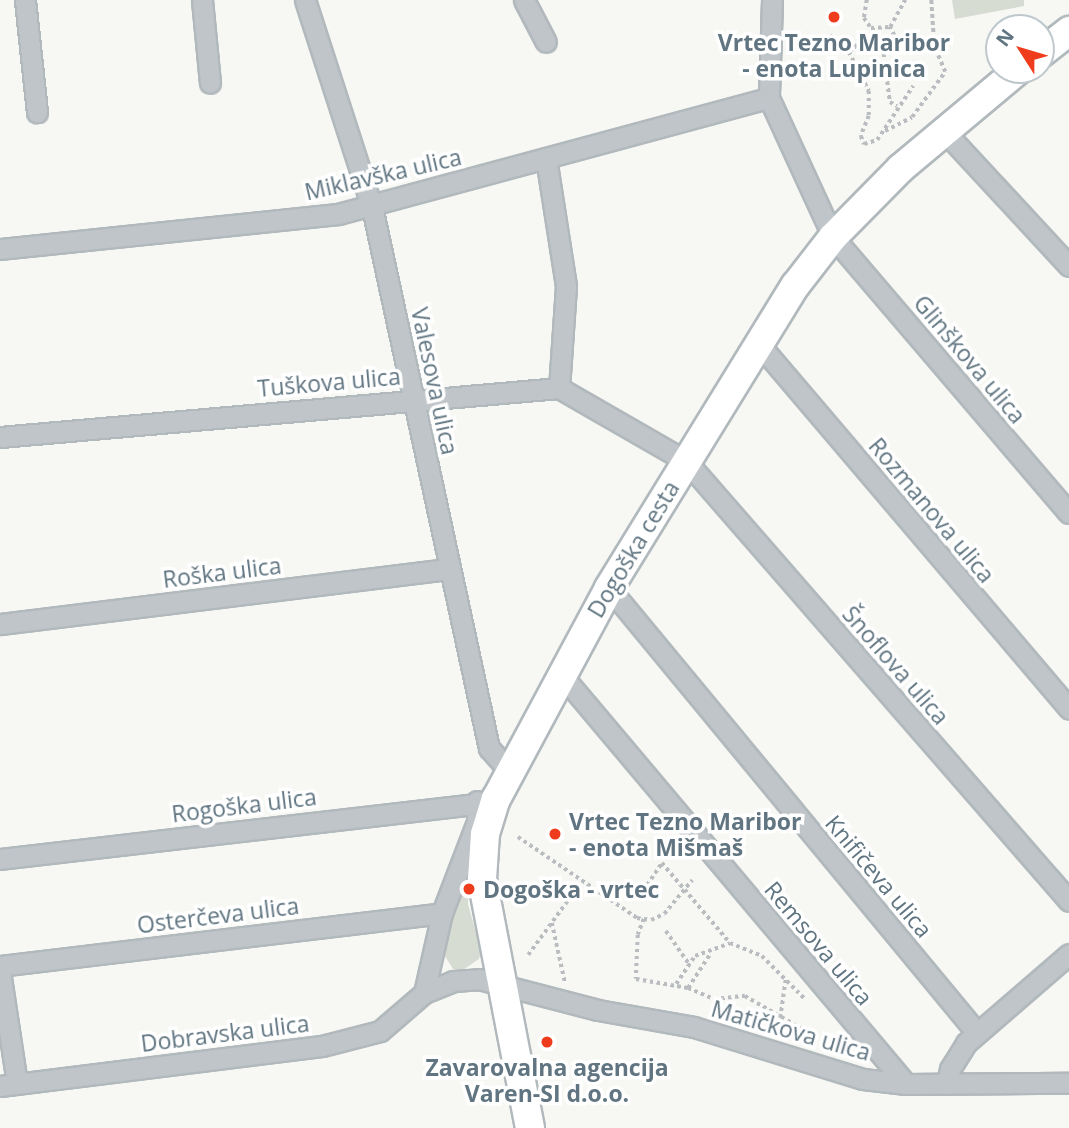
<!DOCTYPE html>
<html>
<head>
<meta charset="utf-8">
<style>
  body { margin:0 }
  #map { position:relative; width:1069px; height:1128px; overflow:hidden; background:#f7f7f3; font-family:"Open Sans",sans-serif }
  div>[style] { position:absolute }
  .green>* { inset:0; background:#d7dcd2 }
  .path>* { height:3.5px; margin-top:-1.75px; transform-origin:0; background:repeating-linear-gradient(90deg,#b9bdc0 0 3.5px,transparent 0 7px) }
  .roads { filter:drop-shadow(2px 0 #b1b9bd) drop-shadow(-2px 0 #b1b9bd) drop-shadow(0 2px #b1b9bd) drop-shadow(0 -2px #b1b9bd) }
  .street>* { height:19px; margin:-9.5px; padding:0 9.5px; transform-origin:9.5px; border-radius:9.5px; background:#bfc5c8 }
  .secondary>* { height:28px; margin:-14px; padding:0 14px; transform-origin:14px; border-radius:14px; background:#fff }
  .dots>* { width:19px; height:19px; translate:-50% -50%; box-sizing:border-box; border:4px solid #fff; border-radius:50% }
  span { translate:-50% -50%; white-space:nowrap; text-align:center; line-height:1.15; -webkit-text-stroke:7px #fff; paint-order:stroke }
  .poi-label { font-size:23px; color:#607581; font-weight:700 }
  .left { translate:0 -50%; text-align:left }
  .street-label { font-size:23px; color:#607581 }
  .north { position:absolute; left:985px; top:14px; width:70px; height:70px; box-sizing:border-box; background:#fff; border:2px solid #bfc8cd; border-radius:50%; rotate:307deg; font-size:19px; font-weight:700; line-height:28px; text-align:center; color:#607581 }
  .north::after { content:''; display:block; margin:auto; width:24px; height:32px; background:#ee3c1c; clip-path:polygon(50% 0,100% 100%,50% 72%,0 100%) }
</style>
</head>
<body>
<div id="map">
  <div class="green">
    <i style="clip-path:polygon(952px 0,1024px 0,1024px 6px,955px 19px)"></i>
    <i style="clip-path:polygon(464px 880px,469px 881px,468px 904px,481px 951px,479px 959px,463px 970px,453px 969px,443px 953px)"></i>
  </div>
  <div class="path">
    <i style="left:867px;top:0;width:18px;rotate:99deg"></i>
    <i style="left:864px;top:18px;width:12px;rotate:55deg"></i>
    <i style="left:871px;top:28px;width:19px;rotate:-3deg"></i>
    <i style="left:890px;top:27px;width:31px;rotate:-61deg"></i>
    <i style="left:830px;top:35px;width:25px;rotate:42deg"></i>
    <i style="left:849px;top:52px;width:44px;rotate:62.9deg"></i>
    <i style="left:869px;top:91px;width:25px;rotate:90deg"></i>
    <i style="left:869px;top:116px;width:22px;rotate:112deg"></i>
    <i style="left:861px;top:136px;width:9px;rotate:69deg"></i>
    <i style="left:864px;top:144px;width:14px;rotate:-17deg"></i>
    <i style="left:877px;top:140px;width:65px;rotate:-56.3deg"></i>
    <i style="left:883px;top:47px;width:15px;rotate:-20deg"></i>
    <i style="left:897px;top:42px;width:17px;rotate:-115deg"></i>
    <i style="left:849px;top:52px;width:15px;rotate:-42deg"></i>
    <i style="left:860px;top:42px;width:13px;rotate:-4deg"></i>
    <i style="left:873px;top:41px;width:12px;rotate:31deg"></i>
    <i style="left:883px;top:47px;width:55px;rotate:82.7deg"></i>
    <i style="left:890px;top:102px;width:8px;rotate:30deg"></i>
    <i style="left:885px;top:131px;width:30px;rotate:-27deg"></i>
    <i style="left:912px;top:117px;width:56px;rotate:-53.7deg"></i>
    <i style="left:945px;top:72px;width:28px;rotate:-113deg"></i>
    <i style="left:934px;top:46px;width:46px;rotate:-93.7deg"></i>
    <i style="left:518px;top:837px;width:144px;rotate:34.2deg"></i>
    <i style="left:637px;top:918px;width:14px;rotate:8deg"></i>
    <i style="left:651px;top:920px;width:14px;rotate:-25deg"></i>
    <i style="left:664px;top:914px;width:44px;rotate:-50.5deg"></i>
    <i style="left:634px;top:885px;width:13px"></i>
    <i style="left:647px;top:885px;width:27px;rotate:-56deg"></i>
    <i style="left:662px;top:863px;width:105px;rotate:49.6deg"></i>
    <i style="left:730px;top:943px;width:35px;rotate:22deg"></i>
    <i style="left:762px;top:956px;width:62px;rotate:45deg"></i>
    <i style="left:644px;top:919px;width:17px;rotate:111deg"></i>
    <i style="left:638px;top:935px;width:44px;rotate:92.6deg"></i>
    <i style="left:636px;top:979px;width:53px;rotate:9.8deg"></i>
    <i style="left:688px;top:988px;width:28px;rotate:23deg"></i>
    <i style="left:714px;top:999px;width:31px;rotate:-6deg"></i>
    <i style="left:745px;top:996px;width:68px;rotate:30deg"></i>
    <i style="left:552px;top:923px;width:60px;rotate:77.6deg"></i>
    <i style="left:666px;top:931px;width:40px;rotate:55.1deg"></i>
    <i style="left:528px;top:955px;width:92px;rotate:-53.9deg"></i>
    <i style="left:676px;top:984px;width:34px;rotate:-56deg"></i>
    <i style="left:695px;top:956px;width:37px;rotate:-20deg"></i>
    <i style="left:688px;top:988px;width:40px;rotate:-57.1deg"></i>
    <i style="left:780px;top:1018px;width:42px;rotate:-81.9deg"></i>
  </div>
  <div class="roads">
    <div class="street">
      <i style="left:25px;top:0;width:113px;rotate:83.9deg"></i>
      <i style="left:202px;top:0;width:83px;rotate:84.5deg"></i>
      <i style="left:305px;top:0;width:218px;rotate:72.1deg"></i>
      <i style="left:372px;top:207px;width:554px;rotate:77.8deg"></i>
      <i style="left:489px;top:748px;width:30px;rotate:49deg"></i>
      <i style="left:524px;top:0;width:47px;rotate:62.4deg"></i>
      <i style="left:772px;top:0;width:98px;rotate:91.8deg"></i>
      <i style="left:769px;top:98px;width:153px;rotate:65.3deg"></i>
      <i style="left:833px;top:237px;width:363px;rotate:49.5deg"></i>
      <i style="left:944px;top:131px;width:184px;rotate:47.2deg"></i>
      <i style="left:546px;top:158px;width:130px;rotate:81.1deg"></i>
      <i style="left:566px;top:286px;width:102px;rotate:93.9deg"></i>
      <i style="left:0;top:249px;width:340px;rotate:-5.9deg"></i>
      <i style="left:338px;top:214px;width:446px;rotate:-15.1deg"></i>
      <i style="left:758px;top:343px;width:480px;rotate:49.6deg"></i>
      <i style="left:0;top:437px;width:561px;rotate:-5.01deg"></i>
      <i style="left:559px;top:388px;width:146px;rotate:29.9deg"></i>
      <i style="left:686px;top:461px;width:583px;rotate:48.96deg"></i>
      <i style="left:609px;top:588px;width:577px;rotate:50.41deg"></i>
      <i style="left:0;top:624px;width:452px;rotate:-7deg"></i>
      <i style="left:560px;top:673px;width:537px;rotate:49.91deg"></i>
      <i style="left:0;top:859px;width:492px;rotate:-6.6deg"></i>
      <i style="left:0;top:966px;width:445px;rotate:-6.8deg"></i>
      <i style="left:0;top:971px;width:114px;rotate:81.4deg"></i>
      <i style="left:424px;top:993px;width:31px;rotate:-22deg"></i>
      <i style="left:453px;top:981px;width:26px;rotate:-4deg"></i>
      <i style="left:479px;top:979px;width:123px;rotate:14.6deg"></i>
      <i style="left:598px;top:1010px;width:97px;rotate:10deg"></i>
      <i style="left:694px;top:1027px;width:177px;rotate:17.1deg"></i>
      <i style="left:863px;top:1079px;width:43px;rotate:6.6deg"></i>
      <i style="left:906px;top:1084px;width:163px;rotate:-0.4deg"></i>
      <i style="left:947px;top:1084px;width:15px;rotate:-79deg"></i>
      <i style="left:950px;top:1069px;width:31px;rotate:-58deg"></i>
      <i style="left:966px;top:1043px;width:136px;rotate:-40.8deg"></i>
      <i style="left:0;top:1086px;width:324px;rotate:-7.1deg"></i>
      <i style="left:322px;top:1046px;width:60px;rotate:-14.5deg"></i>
      <i style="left:380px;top:1031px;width:58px;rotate:-40.8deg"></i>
      <i style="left:424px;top:993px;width:82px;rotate:-77.3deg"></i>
      <i style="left:442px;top:913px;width:97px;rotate:-69deg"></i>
      <i style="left:477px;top:822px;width:21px;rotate:-90deg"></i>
    </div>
    <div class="secondary">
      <i style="left:1041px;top:53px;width:36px;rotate:-38deg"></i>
      <i style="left:530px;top:1128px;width:254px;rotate:-100.9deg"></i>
      <i style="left:482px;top:879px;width:45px;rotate:-86.2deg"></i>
      <i style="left:485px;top:834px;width:37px;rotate:-73deg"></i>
      <i style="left:496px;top:799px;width:239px;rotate:-61.8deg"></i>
      <i style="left:609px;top:588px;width:355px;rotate:-58.4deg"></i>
      <i style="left:795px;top:286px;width:62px;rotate:-52.2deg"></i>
      <i style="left:833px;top:237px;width:97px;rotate:-45.4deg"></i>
      <i style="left:901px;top:168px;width:153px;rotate:-39.9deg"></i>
    </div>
  </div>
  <div class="dots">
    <i style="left:834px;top:17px;background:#ee3c1c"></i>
    <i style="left:555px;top:834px;background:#ee3c1c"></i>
    <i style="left:469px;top:889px;background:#ee3c1c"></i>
    <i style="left:547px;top:1042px;background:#ee3c1c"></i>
  </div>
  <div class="poi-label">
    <span style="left:834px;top:55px">Vrtec Tezno Maribor<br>- enota Lupinica</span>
    <span class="left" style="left:569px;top:834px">Vrtec Tezno Maribor<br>- enota Mišmaš</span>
    <span class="left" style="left:483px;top:889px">Dogoška - vrtec</span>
    <span style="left:547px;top:1080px">Zavarovalna agencija<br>Varen-SI d.o.o.</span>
  </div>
  <div class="street-label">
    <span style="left:383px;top:174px;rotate:-13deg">Miklavška ulica</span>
    <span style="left:970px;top:359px;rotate:50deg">Glinškova ulica</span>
    <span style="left:435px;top:381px;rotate:78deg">Valesova ulica</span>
    <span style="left:329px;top:382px;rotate:-5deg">Tuškova ulica</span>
    <span style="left:932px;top:510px;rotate:50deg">Rozmanova ulica</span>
    <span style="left:633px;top:549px;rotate:-59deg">Dogoška cesta</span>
    <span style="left:222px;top:572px;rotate:-7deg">Roška ulica</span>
    <span style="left:896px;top:665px;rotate:49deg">Šnoflova ulica</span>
    <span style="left:244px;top:805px;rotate:-7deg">Rogoška ulica</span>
    <span style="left:879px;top:876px;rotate:50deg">Knifičeva ulica</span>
    <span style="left:218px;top:915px;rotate:-7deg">Osterčeva ulica</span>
    <span style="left:819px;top:943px;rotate:50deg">Remsova ulica</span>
    <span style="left:791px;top:1030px;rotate:16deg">Matičkova ulica</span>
    <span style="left:225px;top:1033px;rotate:-7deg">Dobravska ulica</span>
  </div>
  <div class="north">N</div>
</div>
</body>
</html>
